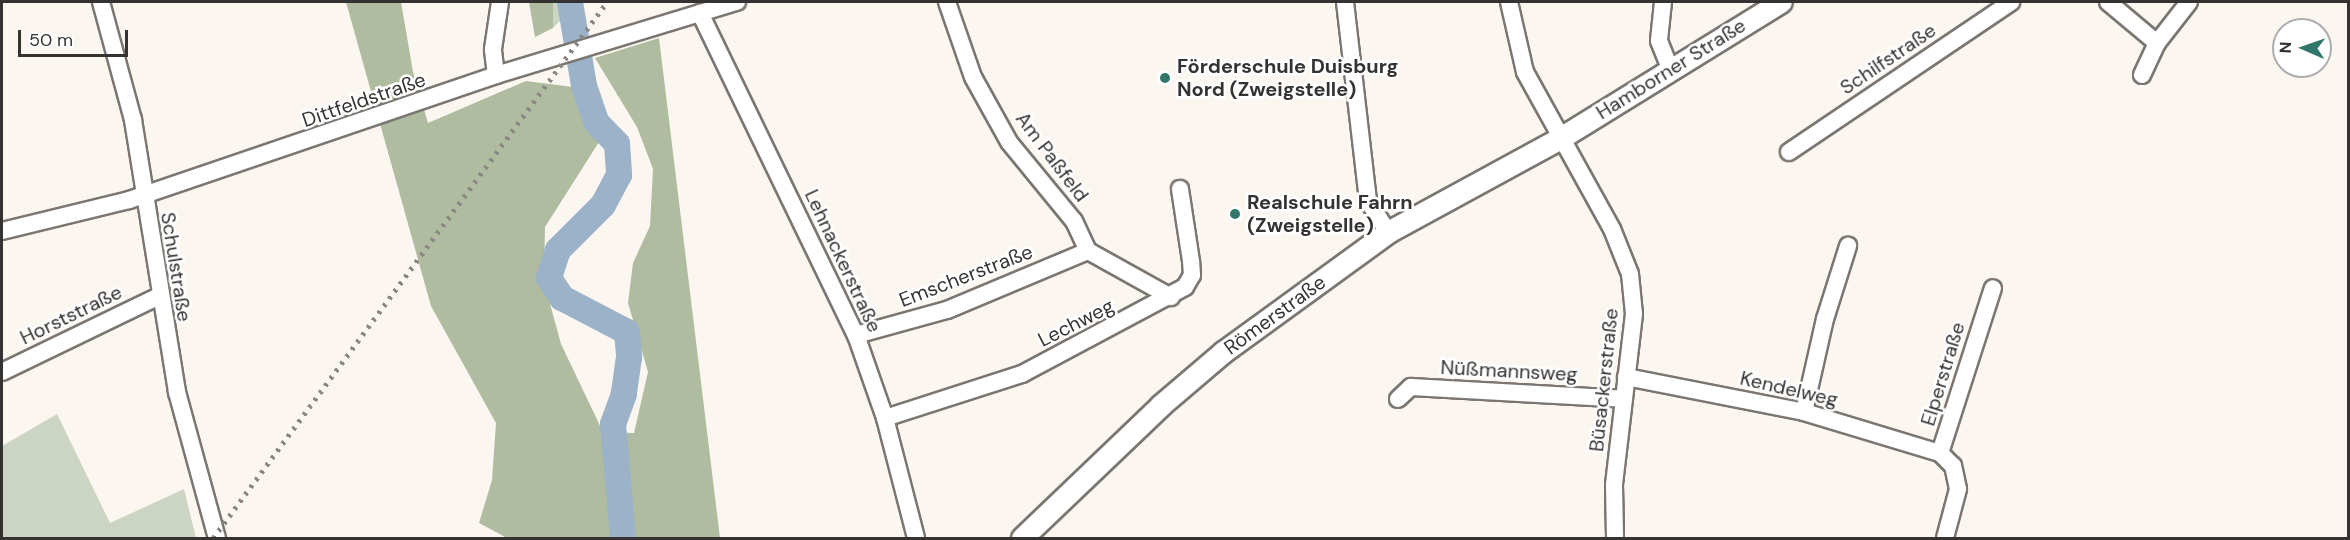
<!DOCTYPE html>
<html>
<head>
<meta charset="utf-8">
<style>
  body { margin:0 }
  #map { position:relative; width:2350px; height:540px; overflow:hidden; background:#fbf6f0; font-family:"DM Sans",sans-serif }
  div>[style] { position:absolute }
  .green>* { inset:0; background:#ccd4c3 }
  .forest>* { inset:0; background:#afbca0 }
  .river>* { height:26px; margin:-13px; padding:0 13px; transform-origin:13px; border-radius:13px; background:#9bb2c8 }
  .roads { filter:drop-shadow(2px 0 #7b7671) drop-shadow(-2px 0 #7b7671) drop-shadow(0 2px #7b7671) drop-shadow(0 -2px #7b7671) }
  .minor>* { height:16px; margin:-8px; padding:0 8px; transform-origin:8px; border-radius:8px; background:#fff }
  .tertiary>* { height:21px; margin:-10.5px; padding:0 10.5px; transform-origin:10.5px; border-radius:10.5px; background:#fff }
  .rail>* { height:4.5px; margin-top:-2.25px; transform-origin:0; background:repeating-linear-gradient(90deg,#8b8783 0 3px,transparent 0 9px) }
  .dots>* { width:16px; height:16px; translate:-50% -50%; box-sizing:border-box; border:3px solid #fff; border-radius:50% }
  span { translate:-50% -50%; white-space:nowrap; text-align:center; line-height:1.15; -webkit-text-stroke:5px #fff; paint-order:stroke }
  .street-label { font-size:20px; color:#353331 }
  .poi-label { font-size:20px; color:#353331; font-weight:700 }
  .left { translate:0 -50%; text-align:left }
  .frame { position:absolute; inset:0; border:3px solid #353331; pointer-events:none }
  .north { position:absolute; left:2272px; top:18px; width:60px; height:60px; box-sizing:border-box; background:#fff; border:2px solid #aeadad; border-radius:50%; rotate:272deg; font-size:16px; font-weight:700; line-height:24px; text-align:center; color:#353331 }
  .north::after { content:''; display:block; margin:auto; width:21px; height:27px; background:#31766a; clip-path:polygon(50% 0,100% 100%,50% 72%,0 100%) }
  .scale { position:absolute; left:18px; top:30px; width:110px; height:27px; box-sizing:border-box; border:3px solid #353331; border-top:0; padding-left:8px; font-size:18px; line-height:21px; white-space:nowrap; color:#353331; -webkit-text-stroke:4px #fff; paint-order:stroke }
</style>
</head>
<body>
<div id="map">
  <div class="green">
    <i style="clip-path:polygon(553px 2px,579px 2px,553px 28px)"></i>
    <i style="clip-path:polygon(57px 414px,110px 523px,184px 489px,196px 538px,2px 538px,2px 446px)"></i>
  </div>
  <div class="forest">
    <i style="clip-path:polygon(346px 2px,401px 2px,413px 72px,428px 123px,526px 81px,573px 87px,599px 142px,545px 227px,544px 282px,561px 344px,603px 432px,634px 433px,648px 372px,628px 303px,633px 263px,650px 226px,653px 169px,637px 127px,595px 58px,659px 38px,720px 538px,507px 538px,479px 523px,492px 480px,496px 423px,431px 306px)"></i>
    <i style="clip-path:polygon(529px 2px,553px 2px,553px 28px,535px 37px)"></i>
  </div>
  <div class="river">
    <i style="left:570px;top:2px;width:85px;rotate:80.5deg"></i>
    <i style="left:584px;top:86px;width:39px;rotate:71deg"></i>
    <i style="left:597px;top:123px;width:29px;rotate:46deg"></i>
    <i style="left:617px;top:144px;width:31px;rotate:86deg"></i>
    <i style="left:619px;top:175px;width:34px;rotate:118deg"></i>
    <i style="left:603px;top:205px;width:64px;rotate:135deg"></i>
    <i style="left:558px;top:250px;width:29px;rotate:108deg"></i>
    <i style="left:549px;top:278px;width:24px;rotate:57deg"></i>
    <i style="left:562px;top:298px;width:73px;rotate:27.6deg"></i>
    <i style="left:627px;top:332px;width:25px;rotate:85deg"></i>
    <i style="left:629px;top:357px;width:37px;rotate:98deg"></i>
    <i style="left:624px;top:394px;width:32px;rotate:110deg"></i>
    <i style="left:613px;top:424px;width:114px;rotate:85deg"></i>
  </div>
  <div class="roads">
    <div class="minor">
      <i style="left:101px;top:2px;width:122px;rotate:74.8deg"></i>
      <i style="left:133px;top:120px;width:276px;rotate:80.8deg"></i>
      <i style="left:177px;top:392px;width:151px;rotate:74.7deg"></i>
      <i style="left:947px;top:2px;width:79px;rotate:70.9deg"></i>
      <i style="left:973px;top:77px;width:74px;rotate:61deg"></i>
      <i style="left:1009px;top:142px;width:102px;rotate:50.6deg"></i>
      <i style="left:1074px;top:221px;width:33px;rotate:65deg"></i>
      <i style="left:1088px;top:251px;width:95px;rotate:29deg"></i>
      <i style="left:1345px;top:2px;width:200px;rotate:83.4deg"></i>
      <i style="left:1368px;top:201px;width:37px;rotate:57deg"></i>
      <i style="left:1509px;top:2px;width:72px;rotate:77.1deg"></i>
      <i style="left:1525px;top:72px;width:179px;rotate:61deg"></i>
      <i style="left:1612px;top:229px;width:48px;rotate:68.2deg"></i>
      <i style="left:1630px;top:274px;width:40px;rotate:84.3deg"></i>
      <i style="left:1634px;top:314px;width:172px;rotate:96.7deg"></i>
      <i style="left:1614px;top:485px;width:53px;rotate:88.9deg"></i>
      <i style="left:1663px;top:2px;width:39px;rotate:96deg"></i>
      <i style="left:1659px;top:41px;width:31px;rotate:68deg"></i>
      <i style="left:2108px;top:2px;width:64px;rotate:39.9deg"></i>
      <i style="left:700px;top:13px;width:358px;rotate:64.2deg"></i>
      <i style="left:856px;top:335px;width:88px;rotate:70.7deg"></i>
      <i style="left:885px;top:418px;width:124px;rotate:75.5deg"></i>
      <i style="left:496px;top:75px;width:26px;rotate:-97deg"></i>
      <i style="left:493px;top:49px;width:48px;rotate:-81.5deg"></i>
      <i style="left:2142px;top:75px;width:35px;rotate:-65deg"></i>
      <i style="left:2157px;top:43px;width:52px;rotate:-52deg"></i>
      <i style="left:1789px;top:152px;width:268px;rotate:-34deg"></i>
      <i style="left:2px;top:231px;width:131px;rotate:-13.7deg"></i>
      <i style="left:129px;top:200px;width:388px;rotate:-18.8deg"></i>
      <i style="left:496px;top:75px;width:252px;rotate:-16.9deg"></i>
      <i style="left:856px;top:335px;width:94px;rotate:-15.4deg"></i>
      <i style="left:947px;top:310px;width:153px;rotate:-22.7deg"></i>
      <i style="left:2px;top:372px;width:174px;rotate:-25.8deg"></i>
      <i style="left:1626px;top:377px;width:181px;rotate:11.1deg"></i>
      <i style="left:1804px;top:412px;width:142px;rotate:16.8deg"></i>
      <i style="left:1398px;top:399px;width:18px;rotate:-43deg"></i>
      <i style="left:1411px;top:387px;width:212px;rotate:3.2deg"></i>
      <i style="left:1804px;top:412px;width:95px;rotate:-77.3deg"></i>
      <i style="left:1825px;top:319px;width:77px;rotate:-72.5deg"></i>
      <i style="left:885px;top:418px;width:144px;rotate:-17.8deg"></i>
      <i style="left:1022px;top:374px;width:185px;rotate:-28.1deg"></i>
      <i style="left:1185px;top:287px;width:14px;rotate:-60deg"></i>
      <i style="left:1192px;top:275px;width:14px;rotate:-94deg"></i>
      <i style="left:1191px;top:261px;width:73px;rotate:-98.7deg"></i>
      <i style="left:1945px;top:538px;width:51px;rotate:-75.1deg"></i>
      <i style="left:1958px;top:489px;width:24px;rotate:-102deg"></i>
      <i style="left:1953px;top:466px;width:18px;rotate:-135deg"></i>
      <i style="left:1940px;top:453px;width:173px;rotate:-72.2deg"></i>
    </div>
    <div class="tertiary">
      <i style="left:1022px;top:538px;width:192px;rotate:-43.7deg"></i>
      <i style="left:1161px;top:405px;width:82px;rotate:-40.5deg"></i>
      <i style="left:1223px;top:352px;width:204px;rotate:-36deg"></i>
      <i style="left:1388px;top:232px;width:198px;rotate:-28.6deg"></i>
      <i style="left:1562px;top:137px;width:257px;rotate:-31.7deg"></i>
    </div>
  </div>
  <div class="rail">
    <i style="left:213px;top:538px;width:665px;rotate:-53.68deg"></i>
  </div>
  <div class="dots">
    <i style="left:1165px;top:78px;background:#31766a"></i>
    <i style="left:1235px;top:214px;background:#31766a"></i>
  </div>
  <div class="street-label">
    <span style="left:1888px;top:59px;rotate:-34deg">Schilfstraße</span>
    <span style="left:1671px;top:69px;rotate:-32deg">Hamborner Straße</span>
    <span style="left:364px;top:100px;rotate:-19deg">Dittfeldstraße</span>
    <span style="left:1052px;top:157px;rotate:53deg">Am Paßfeld</span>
    <span style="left:843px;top:261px;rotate:65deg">Lehnackerstraße</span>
    <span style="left:176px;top:267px;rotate:81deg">Schulstraße</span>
    <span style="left:966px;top:276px;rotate:-21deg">Emscherstraße</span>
    <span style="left:71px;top:315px;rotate:-26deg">Horststraße</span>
    <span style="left:1275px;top:315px;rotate:-36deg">Römerstraße</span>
    <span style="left:1076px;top:323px;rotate:-27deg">Lechweg</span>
    <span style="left:1509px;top:371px;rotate:3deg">Nüßmannsweg</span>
    <span style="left:1943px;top:374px;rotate:-73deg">Elperstraße</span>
    <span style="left:1604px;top:380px;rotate:-84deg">Büsackerstraße</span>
    <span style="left:1789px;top:389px;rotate:13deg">Kendelweg</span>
  </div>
  <div class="poi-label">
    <span class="left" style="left:1177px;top:78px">Förderschule Duisburg<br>Nord (Zweigstelle)</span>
    <span class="left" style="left:1247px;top:214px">Realschule Fahrn<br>(Zweigstelle)</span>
  </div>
  <div class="frame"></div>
  <div class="north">N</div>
  <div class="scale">50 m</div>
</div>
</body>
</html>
